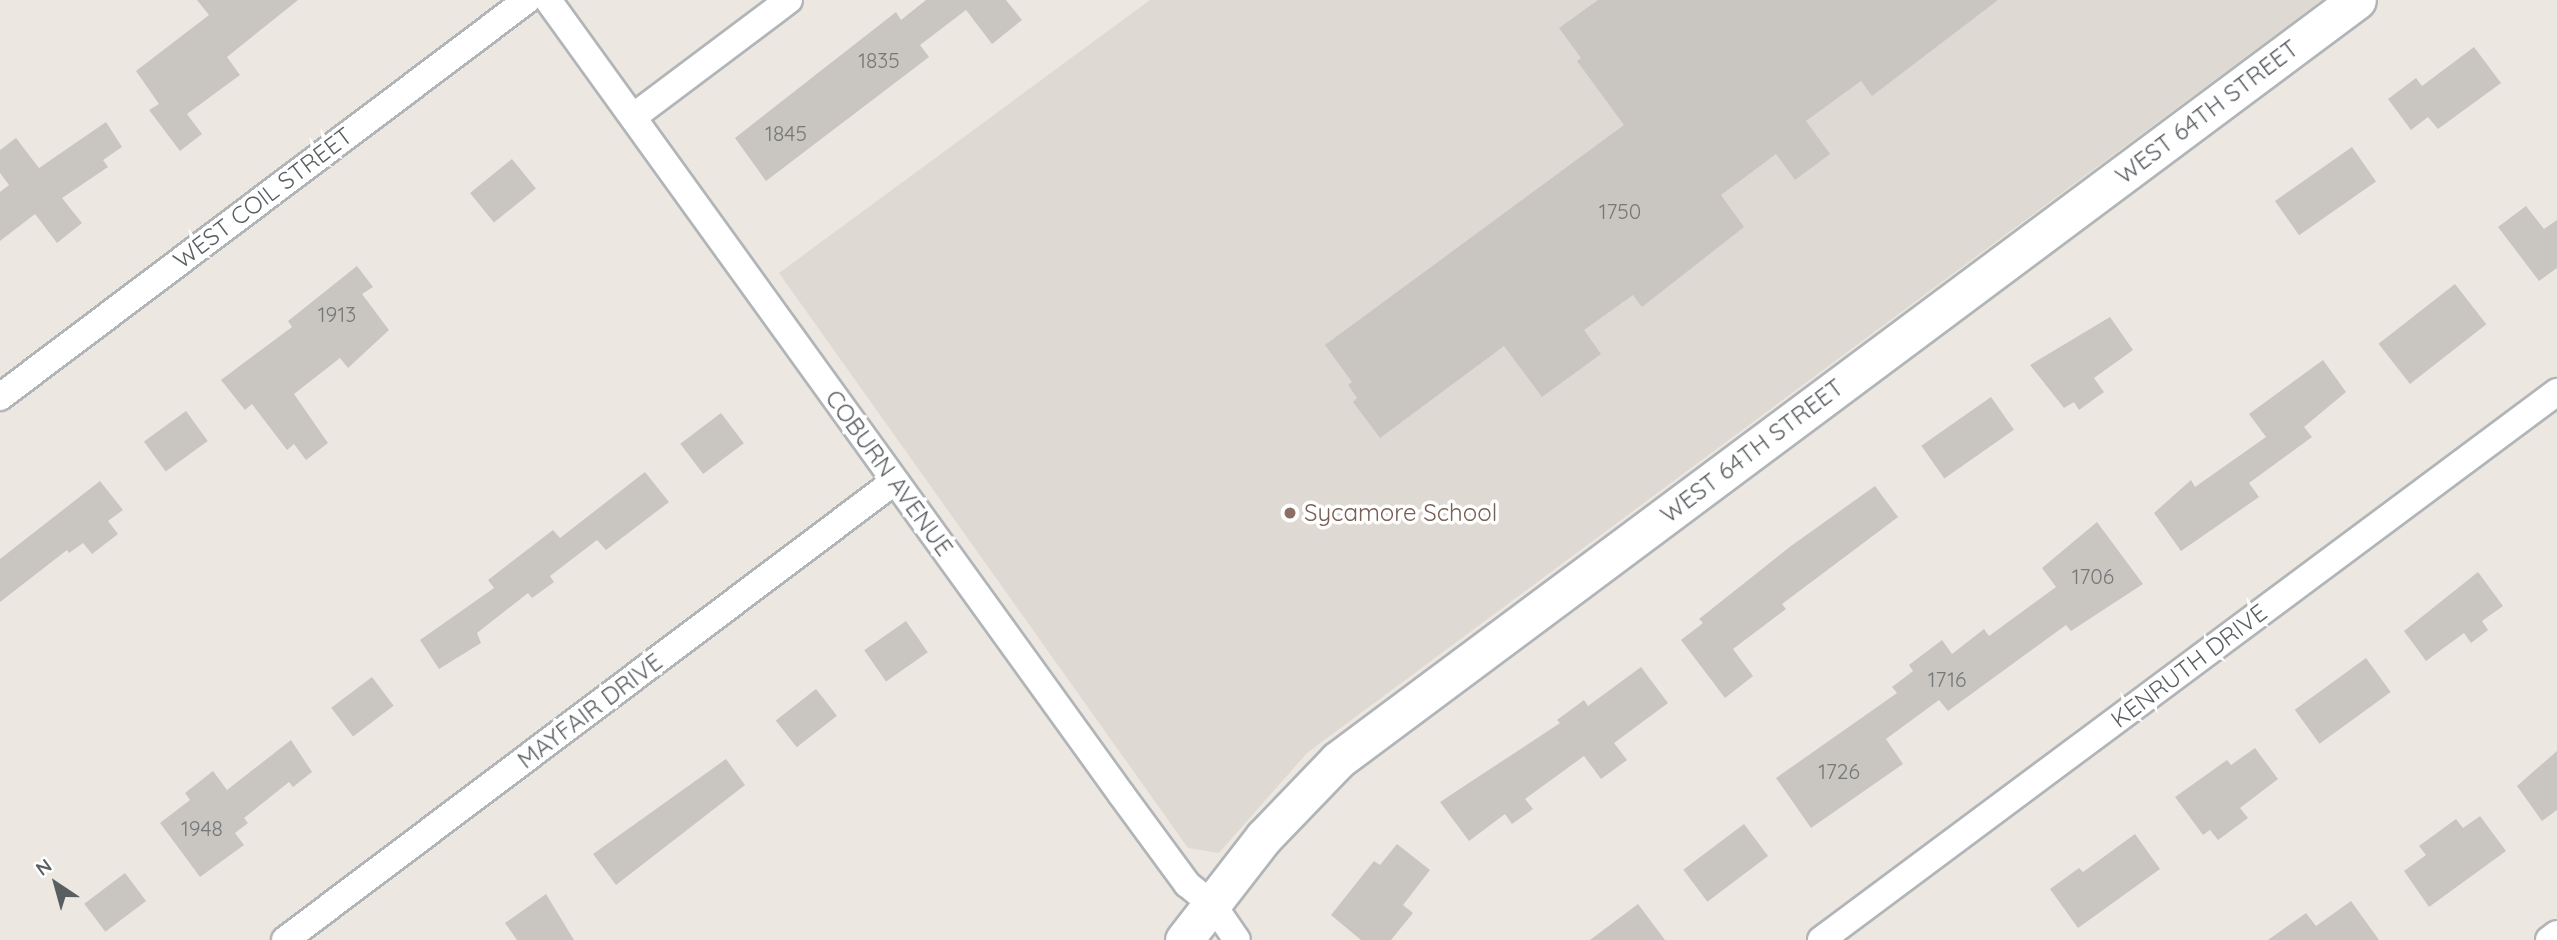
<!DOCTYPE html>
<html>
<head>
<meta charset="utf-8">
<style>
  body { margin:0 }
  #map { position:relative; width:2557px; height:940px; overflow:hidden; background:#ece8e1; font-family:Quicksand,sans-serif }
  div>[style] { position:absolute }
  .education>* { inset:0; background:#ded9d2 }
  .building>* { inset:0; background:#c9c5c0; transform-origin:0 0 }
  .roads { filter:drop-shadow(2px 0 #b2b5b8) drop-shadow(-2px 0 #b2b5b8) drop-shadow(0 2px #b2b5b8) drop-shadow(0 -2px #b2b5b8) }
  .street>* { height:26px; margin:-13px; padding:0 13px; transform-origin:13px; border-radius:13px; background:#fff }
  .secondary>* { height:37px; margin:-18.5px; padding:0 18.5px; transform-origin:18.5px; border-radius:18.5px; background:#fff }
  .dots>* { width:19px; height:19px; translate:-50% -50%; box-sizing:border-box; border:4px solid #fff; border-radius:50% }
  span { translate:-50% -50%; white-space:nowrap; text-align:center; line-height:1.15; -webkit-text-stroke:7px #fff; paint-order:stroke }
  .number-label { font-size:21px; color:#757879 }
  .number-label span { -webkit-text-stroke-width:0 }
  .street-label { font-size:24px; color:#595e61 }
  .education-label { font-size:24px; color:#785e54 }
  .left { translate:0 -50%; text-align:left }
  .north { position:absolute; left:21px; top:849px; width:70px; height:70px; -webkit-text-stroke:5px #fff; paint-order:stroke; rotate:324deg; font-size:19px; font-weight:700; line-height:28px; text-align:center; color:#595e61 }
  .north::after { content:''; display:block; margin:auto; width:24px; height:32px; background:#595e61; clip-path:polygon(50% 0,100% 100%,50% 72%,0 100%) }
</style>
</head>
<body>
<div id="map">
  <div class="education">
    <i style="clip-path:polygon(1150px 0,2322px 0,1307px 753px,1219px 853px,1188px 848px,779px 273px)"></i>
  </div>
  <div class="building">
    <i style="clip-path:polygon(197px 0,298px 0,227px 57px,240px 75px,187px 114px,202px 134px,180px 151px,149px 110px,159px 104px,136px 71px,209px 15px)"></i>
    <i style="clip-path:polygon(926px 0,1006px 0,1022px 20px,992px 44px,966px 10px,920px 45px,929px 57px,766px 181px,735px 138px,896px 12px,901px 20px)"></i>
    <i style="clip-path:polygon(1598px 0,1998px 0,1872px 96px,1861px 81px,1806px 121px,1830px 154px,1795px 180px,1776px 154px,1721px 195px,1744px 227px,1642px 307px,1633px 295px,1584px 330px,1601px 354px,1542px 397px,1504px 346px,1380px 438px,1353px 402px,1357px 398px,1348px 385px,1352px 382px,1325px 345px,1624px 125px,1577px 61px,1581px 58px,1559px 28px)"></i>
    <i style="clip-path:polygon(2474px 47px,2501px 83px,2438px 129px,2428px 117px,2411px 130px,2388px 99px,2416px 78px,2422px 86px)"></i>
    <i style="clip-path:polygon(106px 122px,122px 147px,103px 160px,108px 167px,62px 198px,82px 223px,57px 243px,35px 214px,0 241px,0 192px,9px 185px,0 173px,0 150px,16px 138px,39px 168px)"></i>
    <i style="left:2352px;top:147px;width:42px;height:94px;rotate:55deg"></i>
    <i style="left:512px;top:159px;width:38px;height:54px;rotate:51deg"></i>
    <i style="clip-path:polygon(2526px 206px,2544px 229px,2557px 220px,2557px 268px,2539px 281px,2498px 227px)"></i>
    <i style="clip-path:polygon(357px 266px,373px 287px,362px 294px,389px 330px,348px 368px,340px 358px,294px 394px,328px 443px,306px 460px,294px 444px,287px 450px,252px 404px,245px 410px,221px 380px,292px 327px,288px 321px)"></i>
    <i style="left:2455px;top:284px;width:51px;height:97px;rotate:52deg"></i>
    <i style="clip-path:polygon(2110px 317px,2133px 350px,2094px 378px,2104px 392px,2079px 410px,2074px 402px,2064px 408px,2030px 365px)"></i>
    <i style="clip-path:polygon(2323px 360px,2346px 392px,2304px 427px,2312px 437px,2249px 483px,2259px 497px,2181px 551px,2154px 513px,2191px 480px,2195px 487px,2266px 437px,2249px 414px)"></i>
    <i style="left:1991px;top:397px;width:40px;height:85px;rotate:55deg"></i>
    <i style="left:186px;top:411px;width:37px;height:52px;rotate:54deg"></i>
    <i style="left:721px;top:413px;width:38px;height:51px;rotate:53deg"></i>
    <i style="clip-path:polygon(645px 472px,669px 502px,606px 550px,597px 540px,550px 576px,554px 582px,532px 598px,528px 593px,477px 633px,481px 643px,439px 669px,420px 640px,494px 588px,488px 580px,553px 530px,560px 538px)"></i>
    <i style="clip-path:polygon(100px 481px,123px 510px,108px 521px,118px 534px,92px 554px,83px 543px,69px 553px,67px 550px,0 602px,0 559px)"></i>
    <i style="clip-path:polygon(1875px 486px,1898px 517px,1782px 604px,1786px 609px,1733px 649px,1753px 676px,1725px 698px,1681px 640px,1703px 623px,1699px 619px,1791px 546px)"></i>
    <i style="clip-path:polygon(2097px 522px,2143px 584px,2071px 631px,2066px 625px,1948px 711px,1939px 700px,1886px 739px,1903px 764px,1811px 828px,1776px 778px,1897px 693px,1892px 687px,1913px 671px,1909px 665px,1942px 640px,1952px 654px,1984px 629px,1989px 636px,2056px 587px,2042px 568px)"></i>
    <i style="clip-path:polygon(2478px 572px,2503px 606px,2482px 621px,2488px 630px,2471px 643px,2464px 633px,2426px 661px,2404px 631px)"></i>
    <i style="left:906px;top:621px;width:38px;height:51px;rotate:55deg"></i>
    <i style="left:2366px;top:658px;width:42px;height:88px;rotate:54deg"></i>
    <i style="clip-path:polygon(1641px 667px,1668px 703px,1614px 743px,1627px 760px,1601px 779px,1584px 756px,1525px 799px,1533px 809px,1512px 824px,1505px 814px,1469px 841px,1440px 802px,1560px 723px,1557px 720px,1584px 700px,1588px 706px)"></i>
    <i style="left:372px;top:677px;width:36px;height:51px;rotate:53deg"></i>
    <i style="left:816px;top:689px;width:34px;height:51px;rotate:52deg"></i>
    <i style="clip-path:polygon(291px 740px,312px 772px,293px 787px,289px 782px,244px 818px,248px 823px,235px 833px,244px 845px,200px 877px,160px 823px,190px 800px,185px 793px,213px 771px,227px 790px)"></i>
    <i style="clip-path:polygon(2255px 748px,2278px 779px,2240px 808px,2248px 818px,2218px 840px,2210px 830px,2203px 835px,2175px 797px,2227px 760px,2231px 765px)"></i>
    <i style="clip-path:polygon(2557px 751px,2557px 810px,2542px 821px,2517px 786px)"></i>
    <i style="clip-path:polygon(726px 759px,745px 785px,616px 885px,593px 854px)"></i>
    <i style="clip-path:polygon(2480px 816px,2506px 851px,2429px 907px,2404px 871px,2426px 855px,2419px 846px,2456px 819px,2463px 828px)"></i>
    <i style="left:1744px;top:824px;width:40px;height:76px;rotate:53deg"></i>
    <i style="clip-path:polygon(2135px 834px,2160px 869px,2078px 928px,2050px 889px,2079px 868px,2083px 872px)"></i>
    <i style="clip-path:polygon(1397px 844px,1430px 870px,1403px 905px,1413px 913px,1391px 940px,1361px 940px,1331px 915px,1374px 861px,1380px 865px)"></i>
    <i style="left:125px;top:873px;width:35px;height:51px;rotate:53deg"></i>
    <i style="clip-path:polygon(546px 894px,574px 940px,517px 940px,505px 923px)"></i>
    <i style="clip-path:polygon(2351px 901px,2379px 940px,2268px 940px,2306px 913px,2316px 926px)"></i>
    <i style="clip-path:polygon(1638px 904px,1665px 940px,1590px 940px)"></i>
  </div>
  <div class="roads">
    <div class="street">
      <i style="left:548px;top:0;width:979px;rotate:54.18deg"></i>
      <i style="left:1121px;top:794px;width:112px;rotate:53.7deg"></i>
      <i style="left:1187px;top:884px;width:33px;rotate:39deg"></i>
      <i style="left:1213px;top:905px;width:42px;rotate:55.6deg"></i>
      <i style="left:633px;top:117px;width:195px;rotate:-36.9deg"></i>
      <i style="left:0;top:397px;width:660px;rotate:-36.99deg"></i>
      <i style="left:285px;top:940px;width:763px;rotate:-36.96deg"></i>
      <i style="left:1821px;top:940px;width:918px;rotate:-36.67deg"></i>
      <i style="left:2549px;top:940px;width:10px;rotate:-37deg"></i>
    </div>
    <div class="secondary">
      <i style="left:1184px;top:940px;width:130px;rotate:-52.2deg"></i>
      <i style="left:1264px;top:837px;width:107px;rotate:-46.1deg"></i>
      <i style="left:1338px;top:760px;width:1271px;rotate:-36.72deg"></i>
    </div>
  </div>
  <div class="dots">
    <i style="left:1290px;top:513px;background:#8d6e63"></i>
  </div>
  <div class="number-label">
    <span style="left:879px;top:60px">1835</span>
    <span style="left:786px;top:133px">1845</span>
    <span style="left:1620px;top:211px">1750</span>
    <span style="left:337px;top:314px">1913</span>
    <span style="left:2093px;top:576px">1706</span>
    <span style="left:1947px;top:679px">1716</span>
    <span style="left:1839px;top:771px">1726</span>
    <span style="left:202px;top:828px">1948</span>
  </div>
  <div class="street-label">
    <span style="left:2207px;top:112px;rotate:-37deg">WEST 64TH STREET</span>
    <span style="left:263px;top:198px;rotate:-37deg">WEST COIL STREET</span>
    <span style="left:1752px;top:451px;rotate:-37deg">WEST 64TH STREET</span>
    <span style="left:889px;top:473px;rotate:54deg">COBURN AVENUE</span>
    <span style="left:2189px;top:666px;rotate:-37deg">KENRUTH DRIVE</span>
    <span style="left:590px;top:711px;rotate:-37deg">MAYFAIR DRIVE</span>
  </div>
  <div class="education-label">
    <span class="left" style="left:1304px;top:513px">Sycamore School</span>
  </div>
  <div class="north">N</div>
</div>
</body>
</html>
